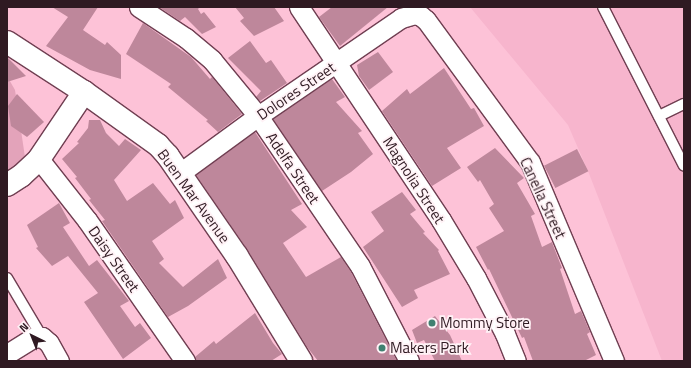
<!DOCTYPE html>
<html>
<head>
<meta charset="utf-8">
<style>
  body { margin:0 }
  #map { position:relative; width:691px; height:368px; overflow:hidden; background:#fdc2d7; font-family:"Titillium Web",sans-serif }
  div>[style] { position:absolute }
  .built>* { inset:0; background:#f7b5cd }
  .green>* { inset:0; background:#e3a3ba }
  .building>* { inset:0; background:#be879b; transform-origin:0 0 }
  .roads { filter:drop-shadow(1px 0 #703f52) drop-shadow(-1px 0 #703f52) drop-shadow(0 1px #703f52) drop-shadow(0 -1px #703f52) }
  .service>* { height:10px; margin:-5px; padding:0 5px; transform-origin:5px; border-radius:5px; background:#fff }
  .minor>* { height:19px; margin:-9.5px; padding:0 9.5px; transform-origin:9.5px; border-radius:9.5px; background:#fff }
  .tertiary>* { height:22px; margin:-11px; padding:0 11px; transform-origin:11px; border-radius:11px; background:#fff }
  .dots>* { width:11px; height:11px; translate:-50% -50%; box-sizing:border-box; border:2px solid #fff2f6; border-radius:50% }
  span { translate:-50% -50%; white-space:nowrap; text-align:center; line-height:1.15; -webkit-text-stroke:3.5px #fff2f6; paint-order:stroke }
  .street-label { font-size:15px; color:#2f1a22 }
  .poi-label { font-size:15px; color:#2f1a22 }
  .left { translate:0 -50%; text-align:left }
  .frame { position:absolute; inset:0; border:8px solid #2f1a22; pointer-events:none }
  .north { position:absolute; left:12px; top:316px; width:40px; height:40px; -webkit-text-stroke:3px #fff2f6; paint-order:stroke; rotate:317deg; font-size:11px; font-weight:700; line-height:16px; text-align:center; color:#2f1a22 }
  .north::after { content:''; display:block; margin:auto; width:14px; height:18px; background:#2f1a22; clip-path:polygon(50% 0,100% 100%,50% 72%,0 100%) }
</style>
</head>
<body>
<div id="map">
  <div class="built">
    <i style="clip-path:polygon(470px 7px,684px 7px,684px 361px,662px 361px,588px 171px,568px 125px)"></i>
  </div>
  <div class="green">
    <i style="clip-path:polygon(7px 76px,15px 90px,26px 164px,7px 177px)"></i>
  </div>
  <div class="building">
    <i style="clip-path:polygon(52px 7px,98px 7px,83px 30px,105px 45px,107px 42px,121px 55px,121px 79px,90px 70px,46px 46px,68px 17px)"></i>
    <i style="clip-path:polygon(159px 7px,200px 7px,198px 9px,201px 14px,204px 12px,216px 27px,202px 34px,185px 17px,180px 21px)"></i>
    <i style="clip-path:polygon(235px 7px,274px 7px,284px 21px,254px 36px,240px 21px,244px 18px)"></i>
    <i style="clip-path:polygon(332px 7px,388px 7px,340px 46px,319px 17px)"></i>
    <i style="clip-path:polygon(143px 23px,191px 57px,210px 79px,212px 77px,242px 114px,218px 132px,206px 121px,208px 120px,168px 87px,171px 84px,126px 54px)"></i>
    <i style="clip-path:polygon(250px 41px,266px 63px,271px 60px,287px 83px,260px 101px,256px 97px,261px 91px,228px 58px)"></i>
    <i style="clip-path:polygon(378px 52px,393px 72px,369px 90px,359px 76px,357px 65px)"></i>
    <i style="clip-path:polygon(7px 57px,26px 76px,7px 82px)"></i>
    <i style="clip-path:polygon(444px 68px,471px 109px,474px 108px,484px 126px,447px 148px,461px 168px,432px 186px,382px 111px,407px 89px,410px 94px)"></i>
    <i style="clip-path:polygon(332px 79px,345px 97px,336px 102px,362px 131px,358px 133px,373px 154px,351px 172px,322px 191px,273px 119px)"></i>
    <i style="clip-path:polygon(17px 94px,44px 122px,27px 137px,11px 126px,8px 106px)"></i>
    <i style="clip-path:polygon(89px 120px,100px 120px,106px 133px,119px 146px,125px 139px,141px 150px,114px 180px,127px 201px,153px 183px,170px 204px,175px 200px,184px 218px,152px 241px,164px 259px,159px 263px,183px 287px,218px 259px,227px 278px,188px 306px,168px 317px,102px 221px,105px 220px,89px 200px,91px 199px,75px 178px,77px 177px,62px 159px,79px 143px,77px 142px,88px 128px)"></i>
    <i style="clip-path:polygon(255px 132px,302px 204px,291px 210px,307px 227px,283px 243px,306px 277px,341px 257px,351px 272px,397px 361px,318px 361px,307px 347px,247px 249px,196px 175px)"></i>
    <i style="clip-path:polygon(495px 148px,524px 178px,517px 183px,535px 214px,531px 216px,542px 247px,552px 242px,553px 245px,562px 268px,560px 269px,575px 314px,581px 311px,590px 332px,587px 334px,596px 355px,584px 361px,533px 361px,524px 337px,522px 338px,489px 269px,488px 270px,476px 247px,504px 231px,489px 208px,494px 204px,480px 180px,478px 182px,467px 167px)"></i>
    <i style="left:577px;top:149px;width:25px;height:37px;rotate:63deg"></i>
    <i style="clip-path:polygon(402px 192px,416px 210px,410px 214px,425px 232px,423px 233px,439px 250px,438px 251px,450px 274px,414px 290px,418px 298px,402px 307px,363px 247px,384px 231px,371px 212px)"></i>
    <i style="clip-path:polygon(59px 203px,70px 223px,63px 227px,89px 266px,97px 260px,129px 301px,120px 306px,135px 327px,140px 323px,151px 338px,123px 359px,84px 302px,98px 293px,68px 256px,52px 266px,36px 248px,38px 247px,27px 225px)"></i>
    <i style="clip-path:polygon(255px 313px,273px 343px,282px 354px,271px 361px,196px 361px,195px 357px,214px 341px,216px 344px)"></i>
    <i style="clip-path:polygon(435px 316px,450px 335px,462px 361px,435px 361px,424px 340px,417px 343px,412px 330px)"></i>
  </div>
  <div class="roads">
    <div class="service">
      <i style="left:603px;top:7px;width:178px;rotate:63deg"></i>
      <i style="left:659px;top:116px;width:28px;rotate:-26deg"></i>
      <i style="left:7px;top:278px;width:69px;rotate:59.3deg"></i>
    </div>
    <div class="minor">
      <i style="left:139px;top:7px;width:56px;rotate:33.4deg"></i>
      <i style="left:186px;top:38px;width:34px;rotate:40deg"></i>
      <i style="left:212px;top:60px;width:72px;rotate:50.6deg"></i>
      <i style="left:258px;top:116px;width:181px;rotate:55.8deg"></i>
      <i style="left:360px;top:266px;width:107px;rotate:62.7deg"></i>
      <i style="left:299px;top:7px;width:256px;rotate:56.3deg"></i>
      <i style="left:441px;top:220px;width:68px;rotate:58.9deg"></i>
      <i style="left:476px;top:278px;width:63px;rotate:62.6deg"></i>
      <i style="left:505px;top:334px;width:29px;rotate:68deg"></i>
      <i style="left:39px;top:159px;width:78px;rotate:51.8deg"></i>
      <i style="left:87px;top:220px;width:172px;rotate:55.2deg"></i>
      <i style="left:180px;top:173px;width:97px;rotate:-36.2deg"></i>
      <i style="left:258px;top:116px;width:173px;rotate:-34.4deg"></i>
      <i style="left:401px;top:18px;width:15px;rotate:-16deg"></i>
      <i style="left:415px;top:14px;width:6px;rotate:18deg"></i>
      <i style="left:421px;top:16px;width:6px;rotate:39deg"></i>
      <i style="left:426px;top:20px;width:176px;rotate:53.8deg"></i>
      <i style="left:530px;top:162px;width:216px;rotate:67.1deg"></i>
      <i style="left:7px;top:354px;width:31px;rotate:-32deg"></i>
      <i style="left:33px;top:338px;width:9px;rotate:-6deg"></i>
      <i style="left:42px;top:337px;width:9px;rotate:41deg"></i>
      <i style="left:49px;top:343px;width:21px;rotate:61deg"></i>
    </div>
    <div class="tertiary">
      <i style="left:7px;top:42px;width:92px;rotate:33deg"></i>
      <i style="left:84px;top:92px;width:91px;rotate:35.6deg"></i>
      <i style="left:158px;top:145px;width:15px;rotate:48deg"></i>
      <i style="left:168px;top:156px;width:121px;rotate:55.4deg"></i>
      <i style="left:237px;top:256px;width:123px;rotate:58.6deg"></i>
      <i style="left:7px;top:185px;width:17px;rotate:-33deg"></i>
      <i style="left:21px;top:176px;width:25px;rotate:-43deg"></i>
      <i style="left:39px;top:159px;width:81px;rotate:-56.1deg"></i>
    </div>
  </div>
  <div class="dots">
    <i style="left:432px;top:323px;background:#408171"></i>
    <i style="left:382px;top:348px;background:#408171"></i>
  </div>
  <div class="street-label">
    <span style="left:296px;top:91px;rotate:-34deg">Dolores Street</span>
    <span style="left:293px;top:168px;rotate:56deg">Adelfa Street</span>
    <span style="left:414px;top:180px;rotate:57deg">Magnolia Street</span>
    <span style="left:194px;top:196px;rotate:54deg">Buen Mar Avenue</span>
    <span style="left:543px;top:198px;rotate:65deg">Canella Street</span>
    <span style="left:114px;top:259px;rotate:55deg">Daisy Street</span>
  </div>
  <div class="poi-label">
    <span class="left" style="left:440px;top:323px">Mommy Store</span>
    <span class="left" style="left:390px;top:348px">Makers Park</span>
  </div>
  <div class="frame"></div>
  <div class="north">N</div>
</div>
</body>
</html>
